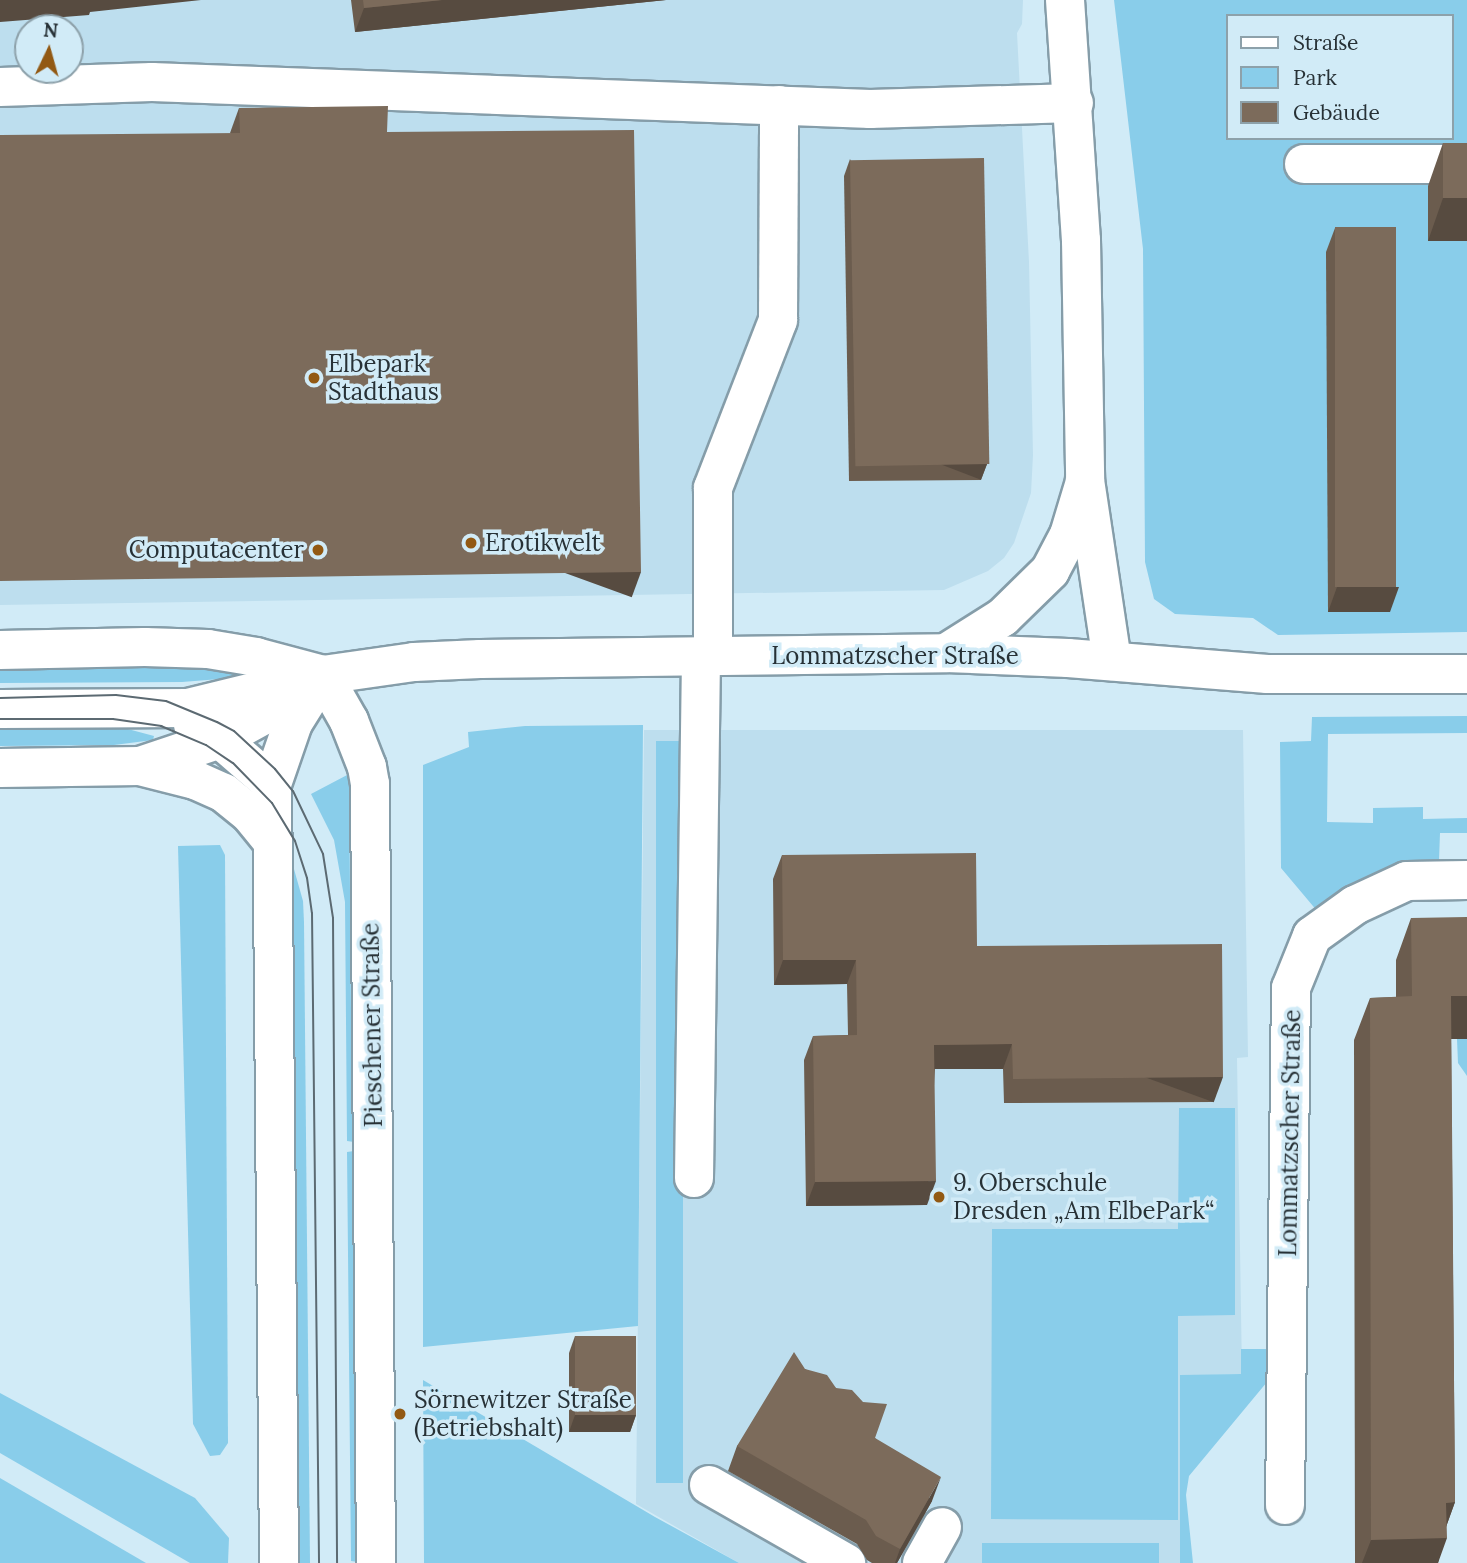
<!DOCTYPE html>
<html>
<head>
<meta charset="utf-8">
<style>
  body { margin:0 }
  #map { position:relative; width:1467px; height:1563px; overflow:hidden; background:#d1ebf7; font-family:Lora,serif }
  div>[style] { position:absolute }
  .built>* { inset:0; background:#bddeee }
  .green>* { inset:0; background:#89cdea; transform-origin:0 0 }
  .roads { filter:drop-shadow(2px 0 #859da9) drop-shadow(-2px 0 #859da9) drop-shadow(0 2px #859da9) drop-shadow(0 -2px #859da9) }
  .minor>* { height:38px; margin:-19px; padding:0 19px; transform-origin:19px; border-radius:19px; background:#fff }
  .major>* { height:38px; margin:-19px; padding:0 19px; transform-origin:19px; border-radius:19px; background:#fff }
  .tram>* { height:2px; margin:-1px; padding:0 1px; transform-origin:1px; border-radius:1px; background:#5c6a72 }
  .wall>* { inset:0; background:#6b5c4e }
  .shaded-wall>* { inset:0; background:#574b40; transform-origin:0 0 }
  .building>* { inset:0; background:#7c6b5b; transform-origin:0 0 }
  .dots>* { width:19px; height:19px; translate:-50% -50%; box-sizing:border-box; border:4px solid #d1ebf7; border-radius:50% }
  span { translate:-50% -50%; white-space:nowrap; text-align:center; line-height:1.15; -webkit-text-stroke:7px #d1ebf7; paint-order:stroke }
  .poi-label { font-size:24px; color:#273136 }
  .left { translate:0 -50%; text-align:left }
  .right { translate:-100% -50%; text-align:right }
  .street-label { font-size:24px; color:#273136 }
  .legend { position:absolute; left:1226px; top:14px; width:228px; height:126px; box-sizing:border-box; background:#d1ebf7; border:2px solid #8da1aa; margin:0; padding:9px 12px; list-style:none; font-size:21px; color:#273136 }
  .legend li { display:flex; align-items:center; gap:14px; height:35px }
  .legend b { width:35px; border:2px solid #8da1aa }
  .north { position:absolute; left:14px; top:14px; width:70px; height:70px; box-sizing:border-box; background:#d1ebf7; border:2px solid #8da1aa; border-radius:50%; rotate:5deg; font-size:19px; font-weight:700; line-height:28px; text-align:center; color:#273136 }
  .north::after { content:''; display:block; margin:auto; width:24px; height:32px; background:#925913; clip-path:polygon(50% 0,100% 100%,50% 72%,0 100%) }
</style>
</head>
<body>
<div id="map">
  <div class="built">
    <i style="clip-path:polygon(evenodd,0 0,1023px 0,1022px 24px,1017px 33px,1029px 262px,1033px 455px,1031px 493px,1014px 543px,1004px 558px,988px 571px,944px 590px,0 605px,0 0,28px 28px,70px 28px,70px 70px,28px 70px,28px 28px)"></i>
    <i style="clip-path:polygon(644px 730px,1243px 730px,1248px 1057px,1237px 1058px,1242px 1374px,1180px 1376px,1180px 1563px,739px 1563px,636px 1504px)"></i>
  </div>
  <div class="green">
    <i style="clip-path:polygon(evenodd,1114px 0,1467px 0,1467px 632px,1278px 635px,1253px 618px,1175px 614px,1154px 599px,1145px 562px,1143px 249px,1114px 0,1227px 16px,1451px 16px,1451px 138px,1227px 138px,1227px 16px)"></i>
    <i style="clip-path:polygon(213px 663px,247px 669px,245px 677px,182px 682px,0 683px,0 666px)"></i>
    <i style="clip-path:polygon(1467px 716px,1467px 733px,1328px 734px,1327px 822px,1373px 823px,1373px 808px,1423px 807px,1423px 819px,1467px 818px,1467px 833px,1440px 833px,1439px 861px,1390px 870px,1363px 880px,1340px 893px,1318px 912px,1281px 868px,1280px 742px,1311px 741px,1312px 717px)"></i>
    <i style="clip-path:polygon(643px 725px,638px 1326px,423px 1347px,423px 765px,469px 747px,468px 732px,525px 726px)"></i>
    <i style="clip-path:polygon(0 728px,124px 728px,154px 736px,153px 740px,114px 745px,0 746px)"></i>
    <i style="left:656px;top:741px;width:27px;height:742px"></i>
    <i style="clip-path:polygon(349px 774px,351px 1010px,358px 1070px,358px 1562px,351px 1561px,347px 1152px,354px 1151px,354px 1142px,347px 1141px,345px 902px,334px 840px,311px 794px)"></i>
    <i style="clip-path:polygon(220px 845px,225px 855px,228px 1443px,220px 1455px,210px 1456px,193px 1424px,178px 846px)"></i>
    <i style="clip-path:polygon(290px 855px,303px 901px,304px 922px,310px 1563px,295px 1563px)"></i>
    <i style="clip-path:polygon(1457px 1039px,1467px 1039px,1467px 1076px,1458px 1063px)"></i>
    <i style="clip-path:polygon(1179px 1108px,1235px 1108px,1235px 1315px,1178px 1316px,1178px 1520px,991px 1519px,992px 1229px,1178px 1229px)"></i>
    <i style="clip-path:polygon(1241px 1349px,1267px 1349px,1267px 1382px,1189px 1476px,1186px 1495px,1193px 1563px,1180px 1563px,1180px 1375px,1241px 1374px)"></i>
    <i style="clip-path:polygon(423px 1380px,655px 1517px,739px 1563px,424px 1563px)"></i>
    <i style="clip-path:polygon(0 1393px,195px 1498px,229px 1538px,228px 1563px,190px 1563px,0 1453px)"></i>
    <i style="clip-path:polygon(0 1478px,146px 1563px,0 1563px)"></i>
    <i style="left:982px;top:1543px;width:177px;height:20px"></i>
  </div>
  <div class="roads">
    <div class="minor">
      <i style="left:1065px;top:0;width:241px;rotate:86.2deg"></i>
      <i style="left:1081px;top:240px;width:240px;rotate:89deg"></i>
      <i style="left:1085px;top:480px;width:183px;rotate:81.5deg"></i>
      <i style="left:0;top:87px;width:152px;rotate:-1.9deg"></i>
      <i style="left:152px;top:82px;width:719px;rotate:2.15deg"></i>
      <i style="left:870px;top:109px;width:204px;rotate:-1.7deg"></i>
      <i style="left:1304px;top:164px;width:163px"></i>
      <i style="left:946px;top:653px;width:67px;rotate:-32.3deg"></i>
      <i style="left:1003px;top:617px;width:66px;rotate:-44.4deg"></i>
      <i style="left:1050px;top:571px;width:41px;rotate:-62.2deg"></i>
      <i style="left:1069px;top:535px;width:52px;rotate:-73.3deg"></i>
      <i style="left:713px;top:656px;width:168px;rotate:-90deg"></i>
      <i style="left:713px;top:488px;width:180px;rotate:-68.8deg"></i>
      <i style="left:778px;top:320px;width:215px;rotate:-89.7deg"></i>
      <i style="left:323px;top:675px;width:53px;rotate:60.5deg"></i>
      <i style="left:349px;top:721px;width:49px;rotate:68.6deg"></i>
      <i style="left:367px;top:767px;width:17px;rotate:80deg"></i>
      <i style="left:370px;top:784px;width:779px;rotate:89.56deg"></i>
      <i style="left:0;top:709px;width:188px;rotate:-0.3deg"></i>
      <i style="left:188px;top:708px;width:139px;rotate:-13.7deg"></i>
      <i style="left:193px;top:725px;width:30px;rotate:27deg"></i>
      <i style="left:220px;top:739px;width:69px;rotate:40.9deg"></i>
      <i style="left:140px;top:766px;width:57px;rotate:14.3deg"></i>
      <i style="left:195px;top:780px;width:32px;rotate:24deg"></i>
      <i style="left:224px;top:793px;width:33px;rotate:39deg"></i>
      <i style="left:250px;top:814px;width:33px;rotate:51deg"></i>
      <i style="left:694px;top:1178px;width:522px;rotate:-89.23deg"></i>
      <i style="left:709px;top:1485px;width:158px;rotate:29.7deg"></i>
      <i style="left:1285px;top:1505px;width:517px;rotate:-89.34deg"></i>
      <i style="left:1291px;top:988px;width:56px;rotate:-68deg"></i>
      <i style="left:1312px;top:936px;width:53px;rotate:-35.8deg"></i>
      <i style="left:1355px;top:905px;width:57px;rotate:-24.8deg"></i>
      <i style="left:1407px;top:881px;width:60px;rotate:-1deg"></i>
      <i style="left:279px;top:1563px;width:779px;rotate:-90.51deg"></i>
      <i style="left:272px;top:784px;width:65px;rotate:-71deg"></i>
      <i style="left:293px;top:723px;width:57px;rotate:-58deg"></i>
      <i style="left:922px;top:1563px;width:41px;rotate:-60.9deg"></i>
    </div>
    <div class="major">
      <i style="left:0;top:650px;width:145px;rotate:-1.2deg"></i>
      <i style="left:145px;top:647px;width:63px;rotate:1.8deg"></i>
      <i style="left:208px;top:649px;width:49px;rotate:9.5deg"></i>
      <i style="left:256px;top:657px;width:69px;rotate:15deg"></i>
      <i style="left:323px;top:675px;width:92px;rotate:-8.1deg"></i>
      <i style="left:414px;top:662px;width:66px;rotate:-2.6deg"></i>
      <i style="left:480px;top:659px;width:466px;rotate:-0.7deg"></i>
      <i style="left:946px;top:653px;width:122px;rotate:2.3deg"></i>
      <i style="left:1068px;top:658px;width:200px;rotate:4.6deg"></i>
      <i style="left:1267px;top:674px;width:200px"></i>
      <i style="left:0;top:768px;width:140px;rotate:-0.8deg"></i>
      <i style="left:140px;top:766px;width:84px;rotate:-18.6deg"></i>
      <i style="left:220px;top:739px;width:68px;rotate:-28.8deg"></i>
      <i style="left:280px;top:706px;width:53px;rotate:-35.8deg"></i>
    </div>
  </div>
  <div class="tram">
    <i style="left:0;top:698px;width:116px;rotate:-1.5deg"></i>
    <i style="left:116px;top:695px;width:50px;rotate:6.8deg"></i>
    <i style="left:166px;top:701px;width:55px;rotate:22.4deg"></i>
    <i style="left:217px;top:722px;width:19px;rotate:28deg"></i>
    <i style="left:234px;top:731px;width:56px;rotate:42.8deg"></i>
    <i style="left:275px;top:769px;width:28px;rotate:51deg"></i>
    <i style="left:293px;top:791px;width:70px;rotate:64.5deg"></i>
    <i style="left:323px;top:854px;width:65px;rotate:81.1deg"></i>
    <i style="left:333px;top:918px;width:645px;rotate:89.64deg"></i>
    <i style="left:0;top:719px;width:113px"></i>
    <i style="left:113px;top:719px;width:49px;rotate:8.3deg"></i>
    <i style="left:161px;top:726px;width:49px;rotate:22.9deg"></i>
    <i style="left:206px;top:745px;width:32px;rotate:34deg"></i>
    <i style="left:233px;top:763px;width:56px;rotate:45.7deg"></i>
    <i style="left:272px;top:803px;width:44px;rotate:58.8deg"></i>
    <i style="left:295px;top:841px;width:39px;rotate:72deg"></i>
    <i style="left:307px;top:878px;width:35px;rotate:82deg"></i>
    <i style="left:312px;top:913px;width:650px;rotate:89.38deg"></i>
  </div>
  <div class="wall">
    <i style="clip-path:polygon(351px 0,666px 0,355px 32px)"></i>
    <i style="clip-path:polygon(239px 108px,387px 132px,632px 597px,230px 133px)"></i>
    <i style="clip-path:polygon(1443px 143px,1467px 143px,1467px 241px,1428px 241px,1428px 186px)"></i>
    <i style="clip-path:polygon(850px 159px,987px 464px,981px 480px,849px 481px,844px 176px)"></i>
    <i style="clip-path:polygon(1335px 228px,1390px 612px,1328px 612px,1326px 252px)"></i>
    <i style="clip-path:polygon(782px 855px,977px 946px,1214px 1102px,1004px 1103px,1003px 1069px,935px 1069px,927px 1205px,806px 1206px,804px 1060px,813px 1036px,848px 1035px,847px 984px,774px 985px,773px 879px)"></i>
    <i style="clip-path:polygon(1411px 918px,1451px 1039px,1455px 1502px,1446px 1527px,1438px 1563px,1355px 1563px,1354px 1040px,1370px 998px,1396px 997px,1396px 960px)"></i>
    <i style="clip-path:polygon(575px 1336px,636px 1415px,630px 1432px,569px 1432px,569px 1353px)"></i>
    <i style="clip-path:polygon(805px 1369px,836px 1388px,875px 1438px,932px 1501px,897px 1563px,872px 1563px,867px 1560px,857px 1544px,728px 1471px,737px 1446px)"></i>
  </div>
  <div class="shaded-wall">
    <i style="clip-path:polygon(0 0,201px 0,90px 12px,89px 15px,0 22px)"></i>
    <i style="clip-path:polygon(442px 0,666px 0,355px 32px,364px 8px)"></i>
    <i style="clip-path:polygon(1443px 198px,1467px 198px,1467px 241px,1428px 241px)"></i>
    <i style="left:987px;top:464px;width:17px;height:132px;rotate:111deg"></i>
    <i style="left:641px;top:572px;width:27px;height:641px;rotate:110deg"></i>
    <i style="clip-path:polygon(1337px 587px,1399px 587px,1390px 612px,1328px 612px)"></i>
    <i style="clip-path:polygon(783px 960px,856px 960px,847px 984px,774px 985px)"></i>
    <i style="clip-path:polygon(1451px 996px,1467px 996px,1467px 1039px,1435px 1039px)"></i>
    <i style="clip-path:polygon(1012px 1044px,1003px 1069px,925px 1069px,934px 1045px)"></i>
    <i style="left:1223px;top:1077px;width:27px;height:210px;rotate:110deg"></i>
    <i style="clip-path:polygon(936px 1181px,927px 1205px,806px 1206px,815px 1182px)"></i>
    <i style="clip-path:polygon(575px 1415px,636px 1415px,630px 1432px,569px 1432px)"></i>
    <i style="clip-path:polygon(941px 1477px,932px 1501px,897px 1563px,895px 1563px,900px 1549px)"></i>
    <i style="clip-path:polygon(1455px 1502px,1442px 1538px,1447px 1538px,1438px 1563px,1362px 1563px,1371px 1540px,1446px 1503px)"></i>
  </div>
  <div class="building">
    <i style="clip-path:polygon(363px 0,442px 0,364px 8px)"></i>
    <i style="clip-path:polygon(388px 106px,387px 132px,634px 130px,641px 572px,0 581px,0 135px,240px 133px,239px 108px)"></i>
    <i style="left:1443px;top:143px;width:24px;height:55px"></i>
    <i style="left:984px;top:158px;width:306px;height:134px;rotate:89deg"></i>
    <i style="left:1396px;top:227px;width:360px;height:61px;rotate:90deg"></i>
    <i style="clip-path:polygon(976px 853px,977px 946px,1222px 944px,1223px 1077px,1013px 1079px,1012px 1044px,934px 1045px,936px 1181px,815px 1182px,813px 1036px,857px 1035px,856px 960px,783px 960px,782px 855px)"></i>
    <i style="clip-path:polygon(1467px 917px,1467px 996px,1451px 996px,1455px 1502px,1446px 1503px,1447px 1538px,1371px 1540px,1370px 998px,1412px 996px,1411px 918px)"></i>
    <i style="left:575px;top:1336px;width:61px;height:79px"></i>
    <i style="clip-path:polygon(794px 1352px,805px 1369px,827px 1375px,836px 1388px,852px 1390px,863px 1402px,887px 1404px,875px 1438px,941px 1477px,900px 1549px,876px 1536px,866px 1520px,737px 1446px)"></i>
  </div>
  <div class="dots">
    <i style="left:314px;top:378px;background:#925913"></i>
    <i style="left:471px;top:543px;background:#925913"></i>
    <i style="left:318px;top:550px;background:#925913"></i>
    <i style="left:939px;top:1197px;background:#925913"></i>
    <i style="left:400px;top:1414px;background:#925913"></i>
  </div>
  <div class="poi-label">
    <span class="left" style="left:328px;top:378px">Elbepark<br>Stadthaus</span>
    <span class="left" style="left:485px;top:543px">Erotikwelt</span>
    <span class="right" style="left:304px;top:550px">Computacenter</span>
    <span class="left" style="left:953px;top:1197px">9. Oberschule<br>Dresden „Am ElbePark“</span>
    <span class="left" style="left:414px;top:1414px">Sörnewitzer Straße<br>(Betriebshalt)</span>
  </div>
  <div class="street-label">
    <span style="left:895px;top:656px">Lommatzscher Straße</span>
    <span style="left:372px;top:1025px;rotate:-91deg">Pieschener Straße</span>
    <span style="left:1290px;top:1133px;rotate:-89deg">Lommatzscher Straße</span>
  </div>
  <ul class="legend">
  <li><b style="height:9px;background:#fff"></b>Straße</li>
  <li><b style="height:19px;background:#89cdea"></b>Park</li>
  <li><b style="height:19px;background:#7c6b5b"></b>Gebäude</li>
  </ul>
  <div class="north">N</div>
</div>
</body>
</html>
